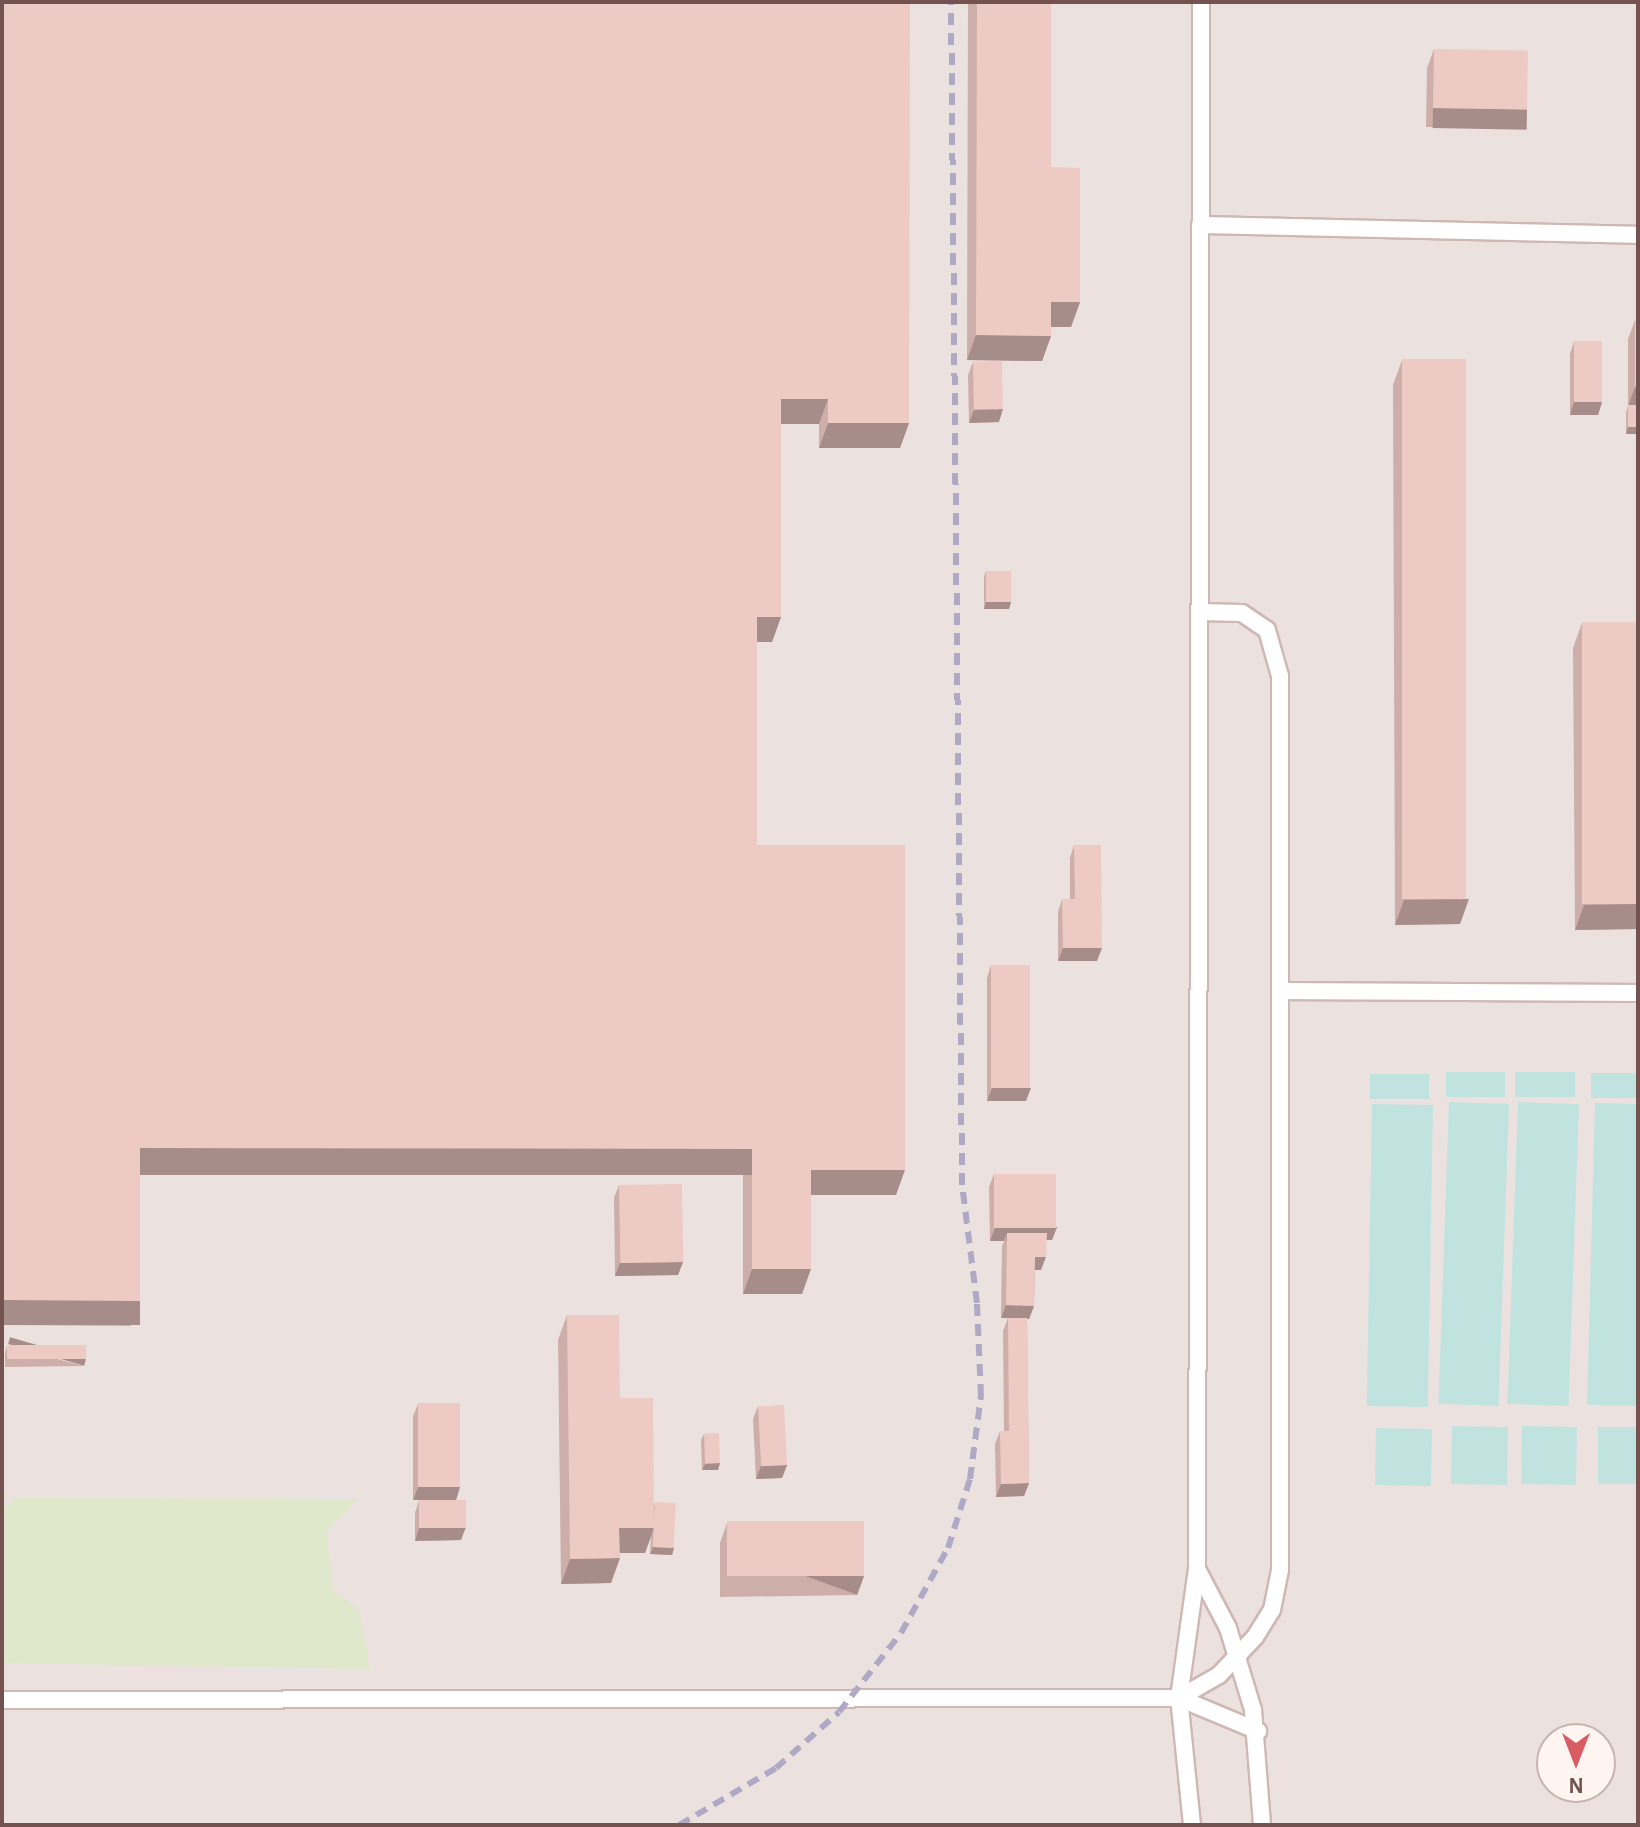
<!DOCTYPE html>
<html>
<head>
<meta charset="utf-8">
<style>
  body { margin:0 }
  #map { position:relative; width:1640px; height:1827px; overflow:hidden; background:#fbf0eb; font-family:"Alegreya Sans",sans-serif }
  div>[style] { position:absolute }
  .industrial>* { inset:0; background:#ebe2e0 }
  .green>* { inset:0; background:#dfe8ca }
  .water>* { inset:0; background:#c0e3df; transform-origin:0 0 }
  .roads { filter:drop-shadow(2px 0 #cfb8b4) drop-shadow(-2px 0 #cfb8b4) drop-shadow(0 2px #cfb8b4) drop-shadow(0 -2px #cfb8b4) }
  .service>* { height:16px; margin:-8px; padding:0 8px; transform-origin:8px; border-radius:8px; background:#fff }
  .rail>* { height:6px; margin-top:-3px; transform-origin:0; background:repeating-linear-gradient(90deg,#b0a9c5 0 12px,transparent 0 20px) }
  .wall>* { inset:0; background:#cdaea9 }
  .shaded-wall>* { inset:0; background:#a78d8a; transform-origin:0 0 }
  .building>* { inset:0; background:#eecac5; transform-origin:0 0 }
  span { translate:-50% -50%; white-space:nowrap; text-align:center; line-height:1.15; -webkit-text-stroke:6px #fef5f1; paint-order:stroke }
  .frame { position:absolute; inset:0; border:4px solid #745250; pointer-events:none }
  .north { position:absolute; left:1536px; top:1723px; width:80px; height:80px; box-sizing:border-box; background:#fef5f1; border:2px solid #c7b4b1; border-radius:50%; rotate:180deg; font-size:22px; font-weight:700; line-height:32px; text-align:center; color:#745250 }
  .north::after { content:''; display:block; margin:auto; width:28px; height:36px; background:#d95c63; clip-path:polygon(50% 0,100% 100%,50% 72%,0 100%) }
</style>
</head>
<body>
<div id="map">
  <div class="industrial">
    <i style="clip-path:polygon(evenodd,2px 2px,1638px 2px,1638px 1825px,2px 1825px,2px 2px,1552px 1739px,1600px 1739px,1600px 1787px,1552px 1787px,1552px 1739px)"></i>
  </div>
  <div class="green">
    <i style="clip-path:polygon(17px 1498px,359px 1499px,326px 1532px,334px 1591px,359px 1610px,370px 1669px,2px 1663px,2px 1510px)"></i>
  </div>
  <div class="water">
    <i style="left:1446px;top:1072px;width:59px;height:25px"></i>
    <i style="left:1515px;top:1072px;width:60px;height:25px"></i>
    <i style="left:1591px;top:1073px;width:47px;height:25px"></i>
    <i style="left:1370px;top:1074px;width:59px;height:25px"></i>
    <i style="left:1449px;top:1102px;width:60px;height:302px;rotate:2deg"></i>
    <i style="left:1518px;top:1102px;width:61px;height:302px;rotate:2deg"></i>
    <i style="clip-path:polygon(1595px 1103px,1638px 1104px,1638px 1406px,1587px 1405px)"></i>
    <i style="left:1372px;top:1104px;width:61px;height:302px;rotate:1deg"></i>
    <i style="left:1452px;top:1426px;width:56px;height:58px;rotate:1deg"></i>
    <i style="left:1522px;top:1426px;width:55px;height:58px;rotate:1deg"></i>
    <i style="left:1598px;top:1427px;width:40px;height:57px"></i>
    <i style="left:1376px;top:1428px;width:56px;height:57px;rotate:1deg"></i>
  </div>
  <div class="roads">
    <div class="service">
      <i style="left:1200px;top:225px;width:438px;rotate:1.3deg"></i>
      <i style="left:1281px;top:991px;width:357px;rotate:0.3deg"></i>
      <i style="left:1197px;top:1569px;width:67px;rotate:62.3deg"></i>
      <i style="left:1228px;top:1628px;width:86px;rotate:73deg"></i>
      <i style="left:1253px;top:1710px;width:115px;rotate:85.5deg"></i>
      <i style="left:1179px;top:1698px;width:46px;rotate:-29.9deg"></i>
      <i style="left:1219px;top:1675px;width:52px;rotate:-46.5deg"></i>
      <i style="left:1255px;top:1637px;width:32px;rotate:-58deg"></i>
      <i style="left:1272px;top:1610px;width:41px;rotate:-78.7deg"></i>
      <i style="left:1280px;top:1570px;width:894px;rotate:-90deg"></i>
      <i style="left:1280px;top:676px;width:48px;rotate:-105.8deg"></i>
      <i style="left:1267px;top:630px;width:30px;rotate:-146deg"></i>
      <i style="left:1242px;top:613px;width:43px;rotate:-178.7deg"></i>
      <i style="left:2px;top:1700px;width:1177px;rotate:-0.1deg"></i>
      <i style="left:1179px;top:1698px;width:86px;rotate:22.7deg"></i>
      <i style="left:1192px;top:1825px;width:128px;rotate:-95.8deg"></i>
      <i style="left:1179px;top:1698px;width:130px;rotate:-82.1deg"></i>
      <i style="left:1197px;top:1569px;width:1567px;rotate:-89.85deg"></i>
    </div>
  </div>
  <div class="rail">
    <i style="left:679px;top:1825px;width:113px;rotate:-30.4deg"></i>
    <i style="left:776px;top:1768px;width:84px;rotate:-41.6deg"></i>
    <i style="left:839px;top:1712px;width:100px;rotate:-51.9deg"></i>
    <i style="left:901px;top:1633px;width:97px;rotate:-61.1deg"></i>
    <i style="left:948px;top:1548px;width:72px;rotate:-72.3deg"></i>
    <i style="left:970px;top:1479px;width:84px;rotate:-82.5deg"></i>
    <i style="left:981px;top:1396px;width:93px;rotate:-92.5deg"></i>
    <i style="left:977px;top:1303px;width:119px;rotate:-97.2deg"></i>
    <i style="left:962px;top:1185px;width:1183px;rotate:-90.53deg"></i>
  </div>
  <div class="wall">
    <i style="clip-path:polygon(2px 2px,909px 423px,900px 448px,819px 448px,819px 424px,781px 424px,781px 617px,772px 642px,757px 642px,757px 845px,896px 1195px,811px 1195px,802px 1294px,743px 1294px,743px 1174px,140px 1173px,131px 1326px,2px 1325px)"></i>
    <i style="clip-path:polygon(968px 2px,1051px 2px,1051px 167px,1080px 302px,1071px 327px,1051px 327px,1051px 336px,1042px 361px,967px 360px)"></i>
    <i style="clip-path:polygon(1434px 49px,1527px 109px,1520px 128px,1426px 127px,1427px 68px)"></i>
    <i style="clip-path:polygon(1635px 320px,1638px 320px,1638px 434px,1626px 434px,1626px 412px,1628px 406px,1628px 339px)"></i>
    <i style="clip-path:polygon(1574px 341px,1602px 402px,1598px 415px,1570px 415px,1570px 354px)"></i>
    <i style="clip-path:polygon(1402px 360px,1460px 924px,1395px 925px,1393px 385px)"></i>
    <i style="clip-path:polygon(973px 362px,999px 422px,969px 423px,968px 375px)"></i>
    <i style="clip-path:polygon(986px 571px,1011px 602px,1009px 609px,984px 609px,984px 577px)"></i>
    <i style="clip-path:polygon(1638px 622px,1638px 929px,1575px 930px,1573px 648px,1582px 623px)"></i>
    <i style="clip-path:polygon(1074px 845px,1097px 961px,1058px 961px,1058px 912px,1062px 899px,1070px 899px,1070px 858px)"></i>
    <i style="clip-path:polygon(991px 965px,1026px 1101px,987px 1101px,987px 978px)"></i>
    <i style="clip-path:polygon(994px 1174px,1057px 1227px,1052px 1240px,1046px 1240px,1041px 1270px,1035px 1270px,1034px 1306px,1029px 1319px,1027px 1319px,1029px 1483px,1024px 1496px,996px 1497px,995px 1444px,1000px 1431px,1004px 1431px,1003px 1331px,1008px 1318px,1018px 1318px,1001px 1318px,1002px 1246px,1004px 1241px,990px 1241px,989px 1187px)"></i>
    <i style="clip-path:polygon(619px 1185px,683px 1262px,678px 1275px,615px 1276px,614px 1198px)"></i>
    <i style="clip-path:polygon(567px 1315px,620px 1398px,654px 1504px,674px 1548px,672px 1555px,650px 1554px,651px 1536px,645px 1553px,620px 1553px,611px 1583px,561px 1584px,558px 1340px)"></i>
    <i style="clip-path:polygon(7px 1346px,84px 1366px,5px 1367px,5px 1353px)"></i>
    <i style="clip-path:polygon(418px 1404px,460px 1487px,456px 1500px,461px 1540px,415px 1541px,415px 1513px,419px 1500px,413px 1500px,413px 1416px)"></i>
    <i style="clip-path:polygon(758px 1406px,787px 1465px,782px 1478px,756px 1479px,753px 1419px)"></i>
    <i style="clip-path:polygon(704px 1434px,720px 1463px,718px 1470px,702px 1470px,701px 1440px)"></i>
    <i style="clip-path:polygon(727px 1523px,864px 1576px,857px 1595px,720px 1597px,720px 1543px)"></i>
  </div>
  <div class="shaded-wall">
    <i style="left:1433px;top:108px;width:94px;height:20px;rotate:1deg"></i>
    <i style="clip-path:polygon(1051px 302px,1080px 302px,1071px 327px,1042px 327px)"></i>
    <i style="clip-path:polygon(976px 335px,1051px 336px,1042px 361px,967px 360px)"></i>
    <i style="clip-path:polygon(1635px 387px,1638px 387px,1638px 406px,1628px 406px)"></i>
    <i style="clip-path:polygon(781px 399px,828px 399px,819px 424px,772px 424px)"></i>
    <i style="clip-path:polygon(1574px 402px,1602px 402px,1598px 415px,1570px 415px)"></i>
    <i style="clip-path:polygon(1003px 409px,999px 422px,969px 423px,974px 410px)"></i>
    <i style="clip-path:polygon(828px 423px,909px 423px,900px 448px,819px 448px)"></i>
    <i style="clip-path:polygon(1628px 427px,1638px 427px,1638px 434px,1626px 434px)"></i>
    <i style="clip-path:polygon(986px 602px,1011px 602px,1009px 609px,984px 609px)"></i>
    <i style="clip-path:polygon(757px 617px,781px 617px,772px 642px,748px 642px)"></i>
    <i style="clip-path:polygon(1469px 899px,1460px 924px,1395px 925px,1404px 900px)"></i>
    <i style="clip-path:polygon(1638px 904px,1638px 929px,1575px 930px,1584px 905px)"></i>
    <i style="clip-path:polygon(1063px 948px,1102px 948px,1097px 961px,1058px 961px)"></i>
    <i style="clip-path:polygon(992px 1088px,1031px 1088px,1026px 1101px,987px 1101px)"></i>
    <i style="left:140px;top:1148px;width:612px;height:27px"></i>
    <i style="clip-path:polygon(811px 1170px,905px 1170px,896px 1195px,802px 1195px)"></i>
    <i style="clip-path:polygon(1057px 1227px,1052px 1240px,1006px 1241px,1007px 1233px,1004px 1241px,990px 1241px,995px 1228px)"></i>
    <i style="clip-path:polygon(1035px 1257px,1046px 1257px,1041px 1270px,1030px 1270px)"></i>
    <i style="clip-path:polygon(683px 1262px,678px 1275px,615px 1276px,620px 1263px)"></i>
    <i style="clip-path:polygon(752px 1269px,811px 1269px,802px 1294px,743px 1294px)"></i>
    <i style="left:2px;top:1300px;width:138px;height:25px"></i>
    <i style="clip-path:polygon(1006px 1305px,1034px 1306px,1029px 1319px,1001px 1318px)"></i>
    <i style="left:86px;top:1359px;width:7px;height:79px;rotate:106deg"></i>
    <i style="clip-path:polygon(720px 1463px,718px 1470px,702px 1470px,705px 1464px)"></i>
    <i style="clip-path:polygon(787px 1465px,782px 1478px,756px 1479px,761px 1466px)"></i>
    <i style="clip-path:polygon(1029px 1483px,1024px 1496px,996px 1497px,1001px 1484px)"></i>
    <i style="clip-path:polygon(418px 1487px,460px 1487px,456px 1500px,413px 1500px)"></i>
    <i style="clip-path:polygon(466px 1527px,461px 1540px,415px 1541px,419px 1528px)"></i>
    <i style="clip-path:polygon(619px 1528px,654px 1528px,645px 1553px,610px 1553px)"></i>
    <i style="clip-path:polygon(653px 1547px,674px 1548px,672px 1555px,650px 1554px)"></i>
    <i style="clip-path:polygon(620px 1558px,611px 1583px,561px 1584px,570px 1559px)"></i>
    <i style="left:864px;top:1576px;width:20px;height:137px;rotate:110deg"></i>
  </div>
  <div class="building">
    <i style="clip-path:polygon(2px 2px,910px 2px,909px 423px,828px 423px,828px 399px,781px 399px,781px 617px,757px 617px,757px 845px,905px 845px,905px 1170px,811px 1170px,811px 1269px,752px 1269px,752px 1149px,140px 1148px,140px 1301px,2px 1300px)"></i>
    <i style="clip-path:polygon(977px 2px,1051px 2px,1051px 167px,1080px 168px,1080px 302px,1051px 302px,1051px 336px,976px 335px)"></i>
    <i style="left:1434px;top:49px;width:94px;height:59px;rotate:1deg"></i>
    <i style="left:1635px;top:320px;width:3px;height:67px"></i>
    <i style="left:1574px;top:341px;width:28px;height:61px"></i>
    <i style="left:1466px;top:359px;width:540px;height:64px;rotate:90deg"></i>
    <i style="left:1002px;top:361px;width:48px;height:29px;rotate:89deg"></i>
    <i style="left:1638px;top:405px;width:22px;height:10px;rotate:90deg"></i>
    <i style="left:986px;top:571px;width:25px;height:31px"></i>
    <i style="left:1638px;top:622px;width:282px;height:56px;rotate:90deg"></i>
    <i style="clip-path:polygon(1074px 845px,1101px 845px,1102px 948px,1063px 948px,1062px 899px,1075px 899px)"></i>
    <i style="left:991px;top:965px;width:39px;height:123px"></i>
    <i style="left:994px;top:1174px;width:62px;height:54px"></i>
    <i style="left:682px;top:1184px;width:78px;height:63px;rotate:89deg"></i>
    <i style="clip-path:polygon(1007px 1233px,1047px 1233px,1046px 1257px,1035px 1257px,1034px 1306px,1006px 1305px)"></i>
    <i style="clip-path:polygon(567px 1315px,619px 1315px,620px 1398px,653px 1398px,654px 1528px,619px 1528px,620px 1558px,570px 1559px)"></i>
    <i style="clip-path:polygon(1008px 1318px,1027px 1318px,1029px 1483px,1001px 1484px,1000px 1431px,1009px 1431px)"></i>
    <i style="left:86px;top:1345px;width:14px;height:79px;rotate:90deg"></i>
    <i style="left:460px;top:1403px;width:84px;height:42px;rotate:90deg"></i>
    <i style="left:784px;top:1405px;width:60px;height:26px;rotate:87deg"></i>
    <i style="left:719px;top:1433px;width:30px;height:15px;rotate:88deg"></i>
    <i style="left:419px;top:1500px;width:47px;height:28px"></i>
    <i style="left:655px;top:1502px;width:21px;height:45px;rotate:3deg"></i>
    <i style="left:864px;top:1521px;width:55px;height:137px;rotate:90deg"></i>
  </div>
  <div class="frame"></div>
  <div class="north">N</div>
</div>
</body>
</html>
